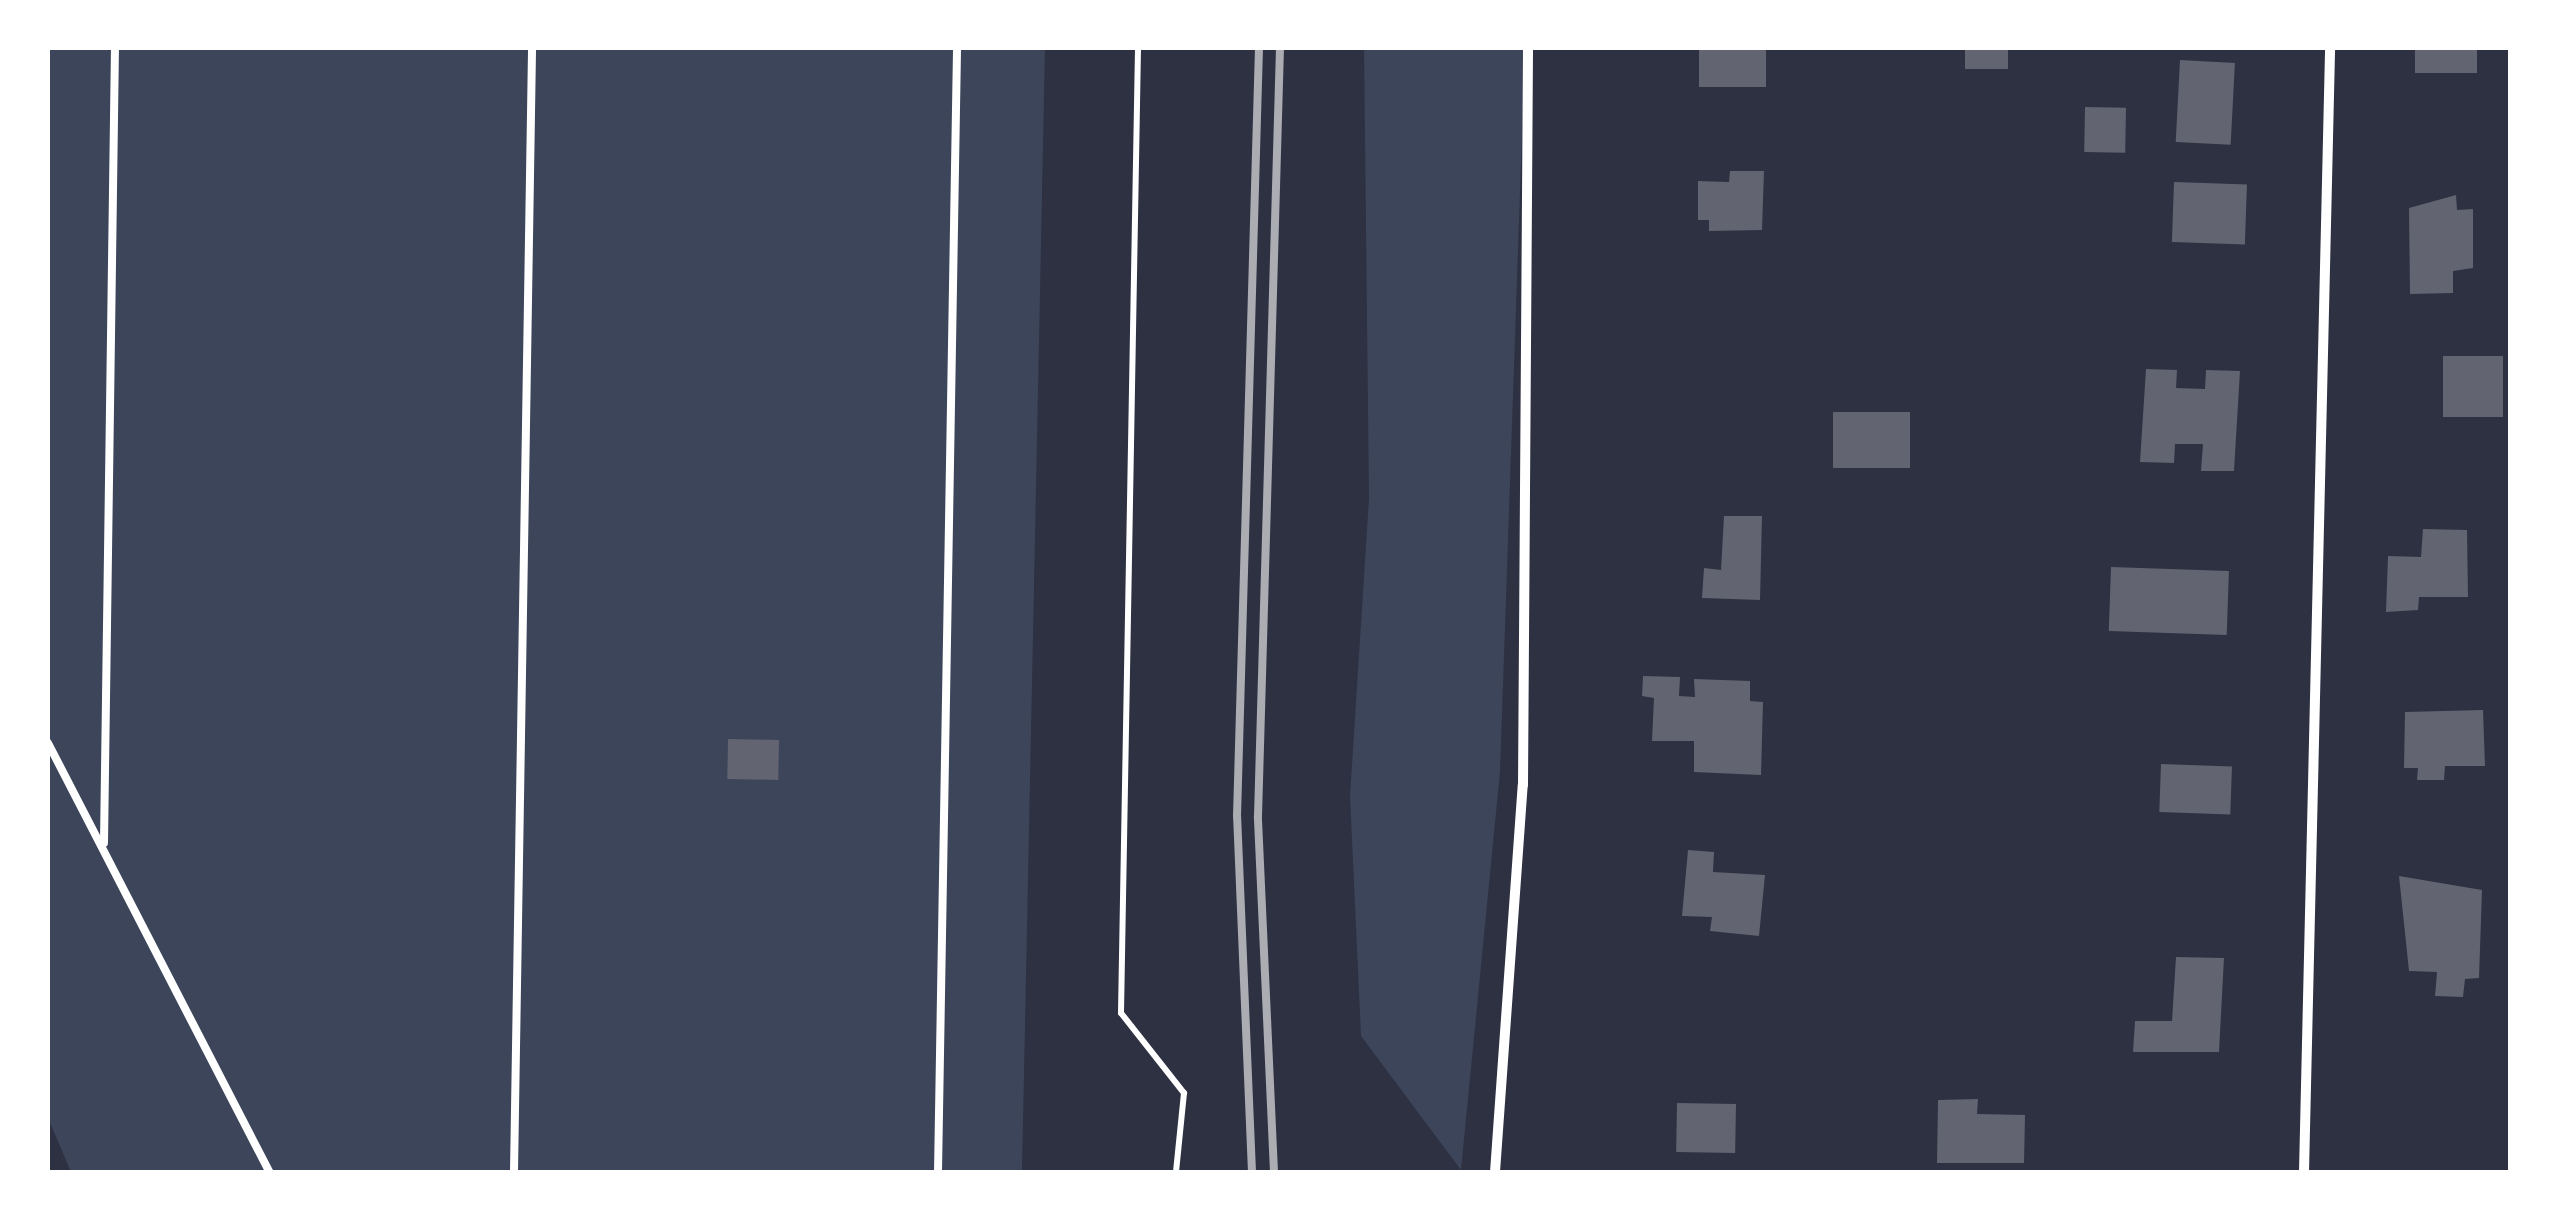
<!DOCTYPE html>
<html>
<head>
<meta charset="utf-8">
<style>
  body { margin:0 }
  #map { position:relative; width:2558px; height:1220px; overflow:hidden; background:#2d3142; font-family:"Golos Text",sans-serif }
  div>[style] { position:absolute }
  .green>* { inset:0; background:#3c4559 }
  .building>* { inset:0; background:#626471; transform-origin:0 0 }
  .path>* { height:6px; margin:-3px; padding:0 3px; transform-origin:3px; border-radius:3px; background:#fff }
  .service>* { height:8px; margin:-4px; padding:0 4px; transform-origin:4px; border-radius:4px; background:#fff }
  .minor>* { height:10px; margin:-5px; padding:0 5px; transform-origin:5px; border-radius:5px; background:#fff }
  .rail>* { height:8px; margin:-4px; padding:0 4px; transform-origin:4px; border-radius:4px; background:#abadb3 }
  span { translate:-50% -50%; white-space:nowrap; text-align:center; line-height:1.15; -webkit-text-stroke:10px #fff; paint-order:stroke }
  .frame { position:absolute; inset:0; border:50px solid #fff; pointer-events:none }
</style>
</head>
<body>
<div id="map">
  <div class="green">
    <i style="clip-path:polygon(48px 48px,1045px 48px,1022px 1172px,71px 1172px,48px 1118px)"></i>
    <i style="clip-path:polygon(1364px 48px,1525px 48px,1500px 772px,1461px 1170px,1361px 1036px,1350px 796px,1369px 498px)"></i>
  </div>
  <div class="building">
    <i style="left:1699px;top:48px;width:67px;height:39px"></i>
    <i style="left:1965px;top:48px;width:43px;height:21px"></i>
    <i style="left:2415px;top:48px;width:62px;height:25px"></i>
    <i style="left:2180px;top:60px;width:55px;height:82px;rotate:3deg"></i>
    <i style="left:2085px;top:107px;width:41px;height:45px;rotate:1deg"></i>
    <i style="clip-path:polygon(1730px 171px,1764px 171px,1762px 230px,1709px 231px,1709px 220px,1698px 220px,1698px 181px,1729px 182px)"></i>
    <i style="left:2174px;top:182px;width:73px;height:60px;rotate:2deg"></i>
    <i style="clip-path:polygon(2456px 195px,2457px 210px,2473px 209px,2473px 268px,2453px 271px,2453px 293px,2410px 294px,2409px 208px)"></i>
    <i style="left:2443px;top:356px;width:60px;height:61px"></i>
    <i style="clip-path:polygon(2146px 369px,2177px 370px,2176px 388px,2205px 389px,2206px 370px,2240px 371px,2234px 471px,2201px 471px,2203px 444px,2175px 444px,2174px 463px,2140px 462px)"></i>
    <i style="left:1833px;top:412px;width:77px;height:56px"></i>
    <i style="clip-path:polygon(1724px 516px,1762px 516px,1760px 600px,1702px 598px,1704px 568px,1721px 570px)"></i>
    <i style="clip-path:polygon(2423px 529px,2467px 530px,2468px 597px,2419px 597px,2418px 610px,2386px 612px,2388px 556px,2421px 557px)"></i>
    <i style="left:2111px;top:567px;width:118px;height:64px;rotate:2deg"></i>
    <i style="clip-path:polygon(1643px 676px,1680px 677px,1679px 696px,1695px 697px,1694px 679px,1750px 681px,1750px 701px,1763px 702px,1761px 775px,1694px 772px,1694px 741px,1652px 741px,1654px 698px,1642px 696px)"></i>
    <i style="clip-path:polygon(2483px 710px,2485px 766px,2445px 766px,2444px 780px,2417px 780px,2418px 768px,2404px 768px,2405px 712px)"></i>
    <i style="left:728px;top:739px;width:51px;height:40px;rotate:1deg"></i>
    <i style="left:2161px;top:764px;width:71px;height:48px;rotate:2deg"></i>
    <i style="clip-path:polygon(1688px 850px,1714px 852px,1713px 872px,1765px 875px,1759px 936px,1710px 931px,1712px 917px,1682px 916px)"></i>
    <i style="clip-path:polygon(2399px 876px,2482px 890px,2479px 978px,2465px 979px,2463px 997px,2435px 996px,2437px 972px,2409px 971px)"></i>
    <i style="clip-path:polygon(2176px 957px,2224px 958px,2219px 1052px,2133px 1052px,2135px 1021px,2172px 1021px)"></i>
    <i style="clip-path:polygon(1978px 1099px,1977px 1114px,2025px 1115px,2024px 1163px,1937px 1163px,1938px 1100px)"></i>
    <i style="left:1677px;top:1103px;width:59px;height:49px;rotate:1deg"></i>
  </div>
  <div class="path">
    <i style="left:1138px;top:48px;width:965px;rotate:91.01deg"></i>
    <i style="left:1121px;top:1013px;width:102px;rotate:51.8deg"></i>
    <i style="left:1184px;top:1093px;width:79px;rotate:95.8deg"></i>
  </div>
  <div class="service">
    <i style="left:48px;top:743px;width:483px;rotate:62.7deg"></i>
    <i style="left:104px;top:843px;width:795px;rotate:-89.21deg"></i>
    <i style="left:514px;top:1172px;width:1124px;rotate:-89.08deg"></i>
    <i style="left:938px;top:1172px;width:1124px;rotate:-89.03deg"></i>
  </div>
  <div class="minor">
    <i style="left:1495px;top:1172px;width:388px;rotate:-85.9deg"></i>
    <i style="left:1523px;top:785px;width:737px;rotate:-89.61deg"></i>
    <i style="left:2304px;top:1172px;width:1124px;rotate:-88.67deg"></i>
  </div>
  <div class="rail">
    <i style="left:1252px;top:1172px;width:356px;rotate:-92.4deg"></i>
    <i style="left:1237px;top:816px;width:768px;rotate:-88.36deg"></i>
    <i style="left:1274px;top:1172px;width:356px;rotate:-92.6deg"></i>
    <i style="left:1258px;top:816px;width:768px;rotate:-88.36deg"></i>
  </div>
  <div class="frame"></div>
</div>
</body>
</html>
